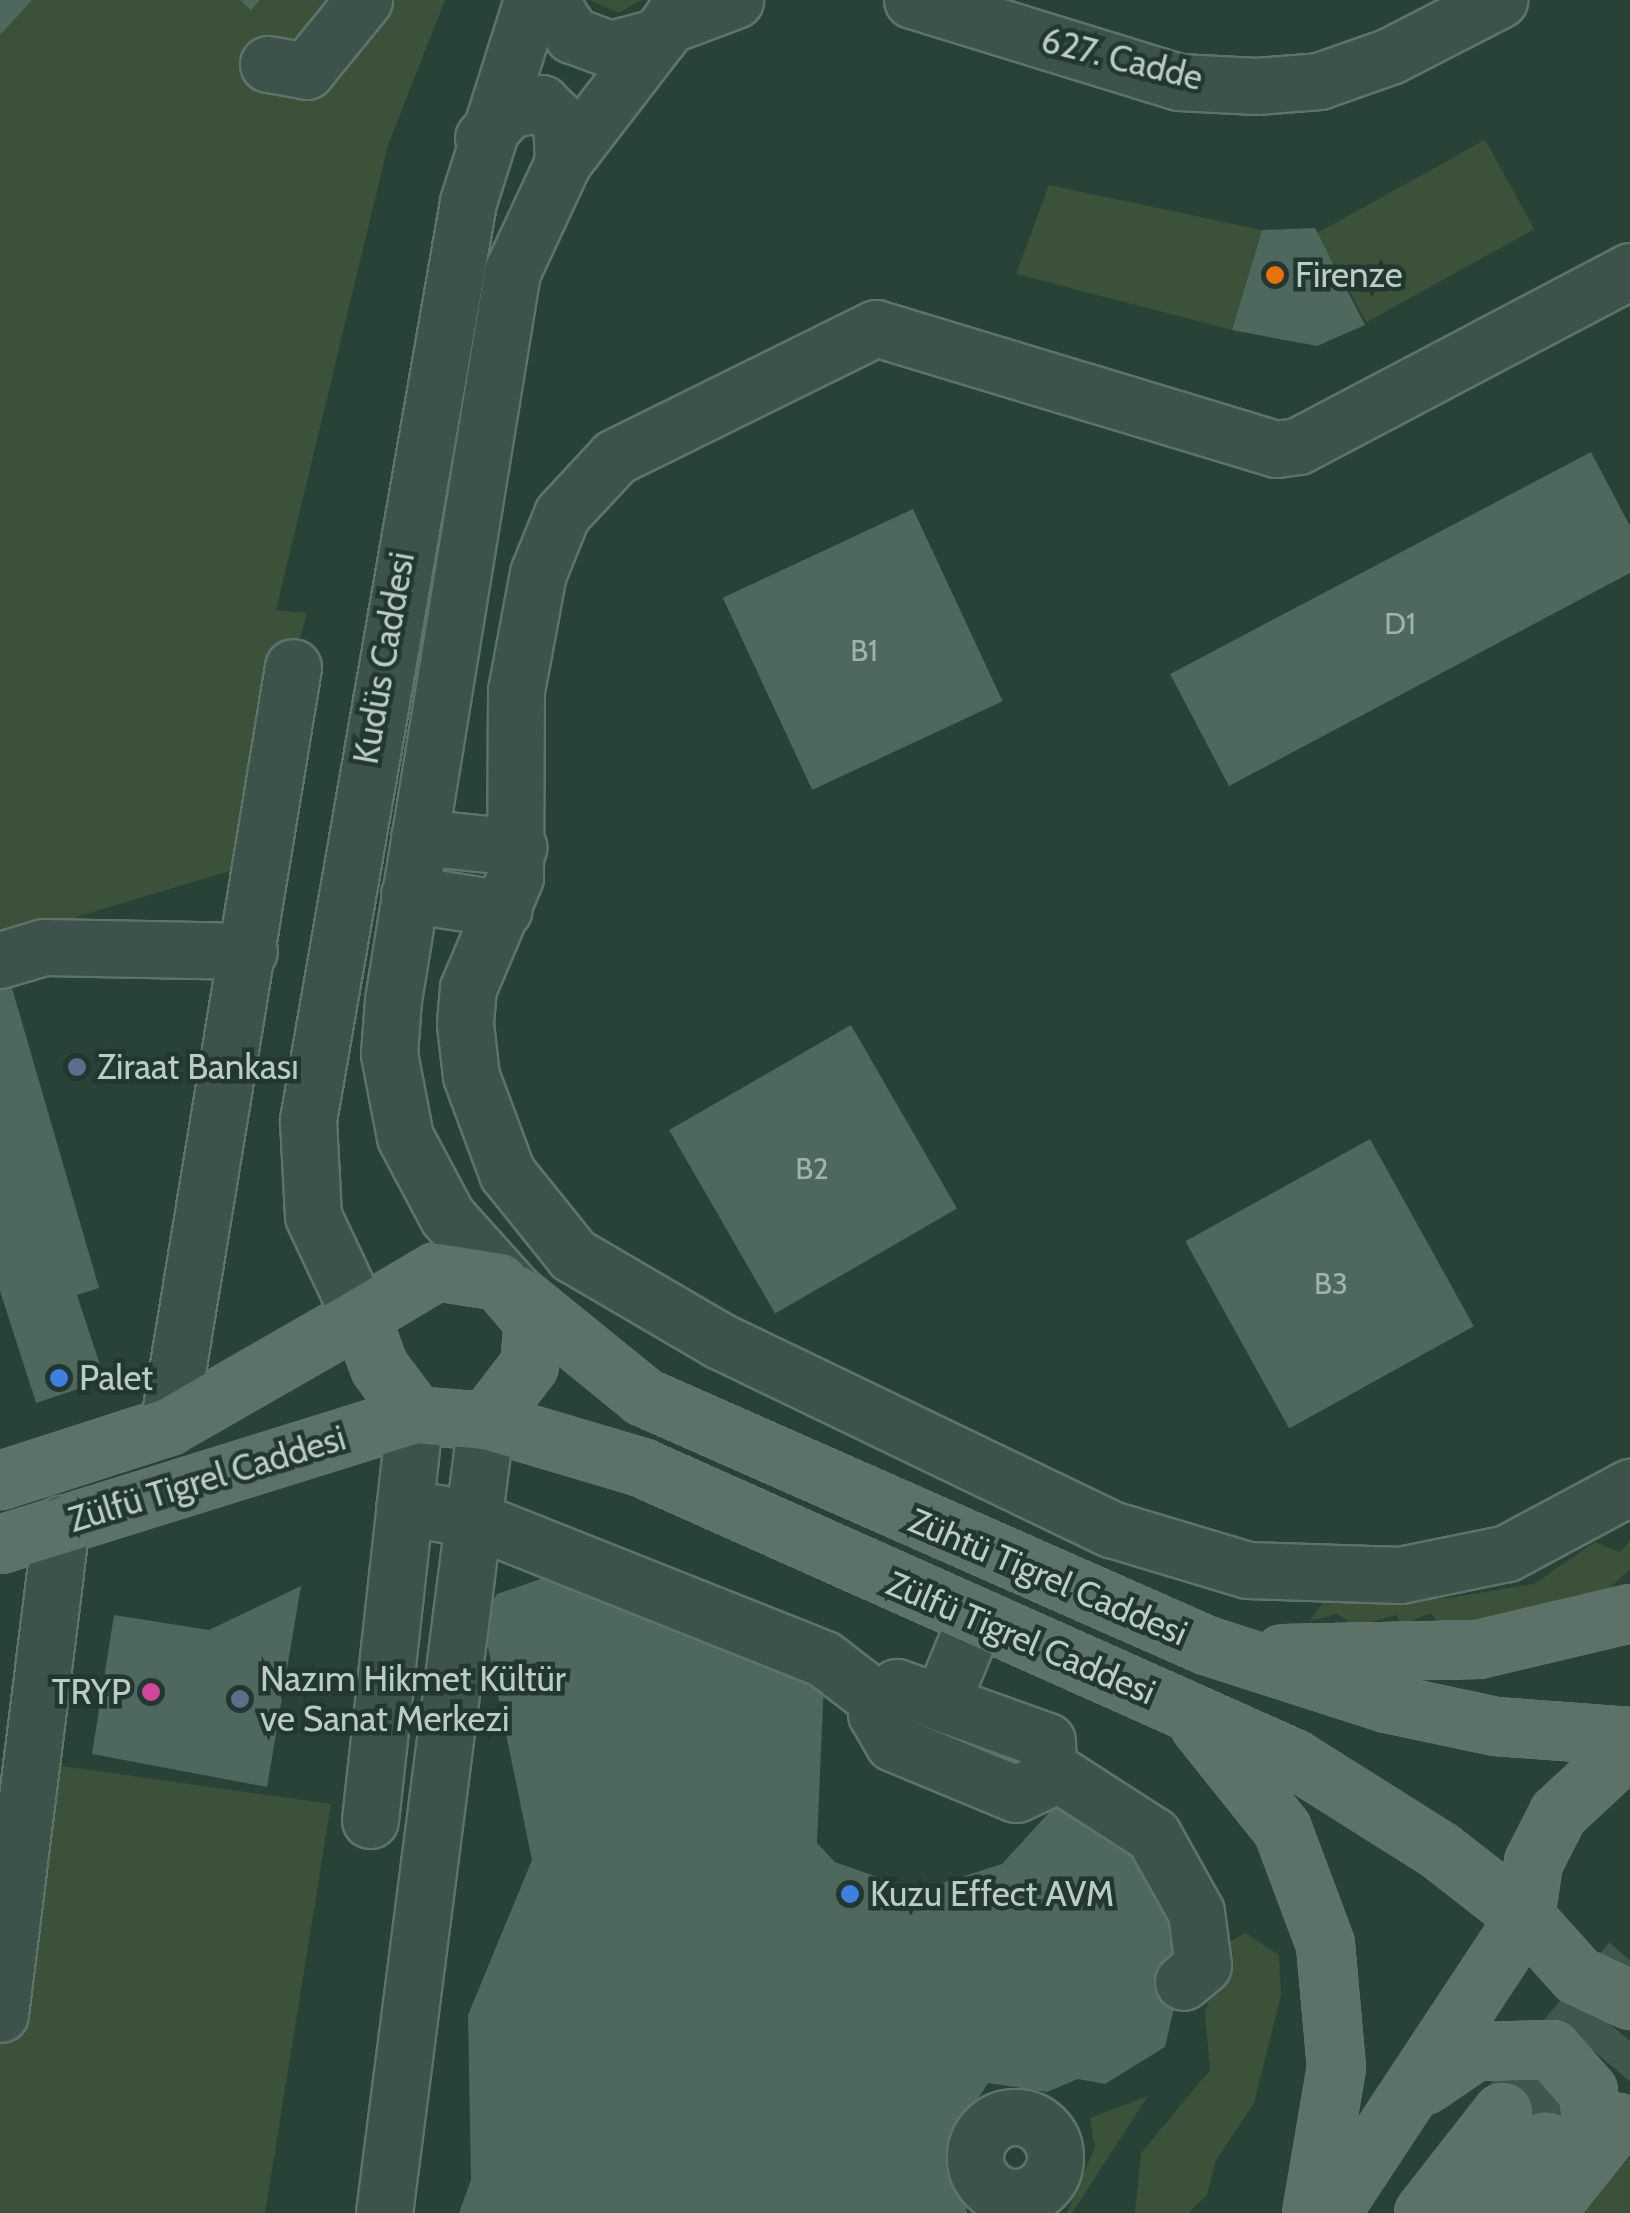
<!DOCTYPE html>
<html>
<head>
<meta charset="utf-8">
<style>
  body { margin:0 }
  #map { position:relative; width:1630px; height:2213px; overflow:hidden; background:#294238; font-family:Cabin,sans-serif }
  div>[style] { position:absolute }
  .green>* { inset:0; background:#3b5139; transform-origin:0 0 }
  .building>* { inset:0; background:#4e685e; transform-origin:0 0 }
  .major-tunnel>* { height:55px; margin-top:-27.5px; transform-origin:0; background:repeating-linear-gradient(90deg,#3f574d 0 55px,transparent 0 83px) }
  .roads { filter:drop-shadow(2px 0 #5f726a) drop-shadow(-2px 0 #5f726a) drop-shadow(0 2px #5f726a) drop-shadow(0 -2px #5f726a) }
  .minor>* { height:55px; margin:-27.5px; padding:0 27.5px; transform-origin:27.5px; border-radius:27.5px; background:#3d524a }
  .minor>.ring { margin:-27.5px; padding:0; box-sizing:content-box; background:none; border:55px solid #3d524a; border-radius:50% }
  .major>* { height:55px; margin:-27.5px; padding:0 27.5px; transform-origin:27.5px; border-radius:27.5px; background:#5c7269 }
  .dots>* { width:28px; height:28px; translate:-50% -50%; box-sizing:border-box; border:5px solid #22372f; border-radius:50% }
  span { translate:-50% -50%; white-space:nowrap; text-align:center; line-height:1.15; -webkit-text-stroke:9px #22372f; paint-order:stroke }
  .number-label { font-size:30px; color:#a0b3ab }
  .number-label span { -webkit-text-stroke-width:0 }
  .street-label { font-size:35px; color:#bbccc5 }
  .poi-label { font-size:35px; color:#bbccc5 }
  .left { translate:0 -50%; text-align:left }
  .right { translate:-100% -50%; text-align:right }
</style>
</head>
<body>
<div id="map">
  <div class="green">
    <i style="clip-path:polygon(0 0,445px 0,388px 145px,276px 610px,307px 613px,236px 869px,0 940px)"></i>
    <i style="clip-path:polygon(590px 0,641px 0,619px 13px)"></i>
    <i style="left:1485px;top:140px;width:102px;height:192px;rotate:61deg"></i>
    <i style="clip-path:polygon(1049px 185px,1262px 230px,1232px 330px,1016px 274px)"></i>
    <i style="clip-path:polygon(1630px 1541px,1630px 1569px,1602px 1595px,1473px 1623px,1438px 1624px,1431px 1613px,1401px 1625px,1397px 1615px,1356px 1626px,1337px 1614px,1310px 1621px,1325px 1600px,1448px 1598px,1534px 1584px,1595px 1542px,1620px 1552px)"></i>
    <i style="clip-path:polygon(33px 1762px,331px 1804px,265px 2213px,0 2213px,0 1874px)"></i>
    <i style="clip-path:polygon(1245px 1933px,1279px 1955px,1281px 1996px,1254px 2103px,1216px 2160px,1207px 2195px,1188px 2213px,1135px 2213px,1141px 2153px,1210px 2070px,1205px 2012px,1230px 1942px)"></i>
    <i style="clip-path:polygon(1148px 2096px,1072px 2213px,1067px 2213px,1095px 2147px,1090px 2118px)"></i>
    <i style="clip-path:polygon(1630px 2157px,1630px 2213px,1581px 2213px)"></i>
  </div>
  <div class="building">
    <i style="clip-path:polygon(0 0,32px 0,0 35px)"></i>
    <i style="clip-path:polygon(240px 0,260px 0,251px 10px)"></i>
    <i style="clip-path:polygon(1315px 228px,1365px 325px,1317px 346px,1232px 330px,1262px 230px)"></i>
    <i style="clip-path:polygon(1591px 452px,1630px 526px,1630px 573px,1229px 786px,1170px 674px)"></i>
    <i style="left:913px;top:509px;width:212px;height:210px;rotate:65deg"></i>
    <i style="clip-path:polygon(10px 981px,99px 1288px,77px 1295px,105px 1380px,36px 1403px,0 1291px,0 984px)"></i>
    <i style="left:851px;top:1025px;width:212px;height:210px;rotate:60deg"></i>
    <i style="left:1370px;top:1139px;width:214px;height:211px;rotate:61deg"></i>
    <i style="clip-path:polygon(552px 1575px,824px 1681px,817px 1843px,835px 1862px,917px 1891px,1002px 1864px,1065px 1795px,1180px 1889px,1180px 1982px,1165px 2047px,1105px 2084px,1078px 2079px,1047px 2092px,988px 2083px,954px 2136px,967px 2213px,459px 2213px,471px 2180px,468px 2015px,532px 1860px,482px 1618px,497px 1594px)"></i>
    <i style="clip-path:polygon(301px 1586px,267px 1787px,92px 1754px,114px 1615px,209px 1630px)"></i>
  </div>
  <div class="major-tunnel">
    <i style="left:1502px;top:2112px;width:199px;rotate:-49.9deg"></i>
    <i style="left:1557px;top:2128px;width:114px;rotate:-50deg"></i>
  </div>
  <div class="roads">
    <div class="minor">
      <i style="left:549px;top:0;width:42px;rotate:56.7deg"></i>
      <i style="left:572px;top:35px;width:40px;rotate:20.2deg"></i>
      <i style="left:610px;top:49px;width:52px;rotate:-14.6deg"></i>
      <i style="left:660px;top:36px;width:43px;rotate:-57.4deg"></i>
      <i style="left:912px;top:0;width:279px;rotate:17.1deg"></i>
      <i style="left:1179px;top:82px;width:77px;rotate:3deg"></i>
      <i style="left:1256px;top:86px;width:63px;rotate:-4.5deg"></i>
      <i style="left:1319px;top:81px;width:75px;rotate:-19.4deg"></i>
      <i style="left:1390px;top:56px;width:123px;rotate:-27.2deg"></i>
      <i style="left:666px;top:26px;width:74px;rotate:-20.6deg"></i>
      <i style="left:268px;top:64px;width:39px;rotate:10deg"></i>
      <i style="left:306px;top:71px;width:92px;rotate:-50.8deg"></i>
      <i style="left:483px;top:138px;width:38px;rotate:-48deg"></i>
      <i style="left:508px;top:110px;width:34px;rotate:-12deg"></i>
      <i style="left:541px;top:103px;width:28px;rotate:44deg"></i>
      <i style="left:561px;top:122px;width:40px;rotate:87.1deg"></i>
      <i style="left:1630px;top:271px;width:375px;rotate:152.2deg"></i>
      <i style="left:1298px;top:446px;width:22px;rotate:172deg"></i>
      <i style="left:1276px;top:449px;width:418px;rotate:-163.2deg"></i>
      <i style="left:876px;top:328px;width:291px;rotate:153.7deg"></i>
      <i style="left:615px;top:457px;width:78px;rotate:132.9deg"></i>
      <i style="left:562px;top:514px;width:64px;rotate:112.1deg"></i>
      <i style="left:538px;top:573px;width:120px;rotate:100.6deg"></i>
      <i style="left:516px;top:691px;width:186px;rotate:90.3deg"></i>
      <i style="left:515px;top:877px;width:121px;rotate:112.9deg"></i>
      <i style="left:468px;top:988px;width:36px;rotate:95deg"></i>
      <i style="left:465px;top:1024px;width:52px;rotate:83.4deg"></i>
      <i style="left:471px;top:1076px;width:103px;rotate:69.6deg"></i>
      <i style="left:507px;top:1173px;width:105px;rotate:51.2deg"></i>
      <i style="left:573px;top:1255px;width:170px;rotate:30.3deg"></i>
      <i style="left:720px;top:1341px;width:434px;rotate:25.7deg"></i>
      <i style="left:1111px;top:1529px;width:143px;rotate:16.7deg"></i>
      <i style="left:1248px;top:1570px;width:152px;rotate:1.9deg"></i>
      <i style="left:1400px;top:1575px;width:109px;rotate:-11.6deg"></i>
      <i style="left:1507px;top:1553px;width:140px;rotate:-28.2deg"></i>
      <i style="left:419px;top:837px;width:100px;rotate:5.8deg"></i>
      <i style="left:409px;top:894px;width:96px;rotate:9deg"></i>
      <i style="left:0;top:960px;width:46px;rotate:-16.5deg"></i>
      <i style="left:44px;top:947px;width:205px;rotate:1.1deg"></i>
      <i style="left:516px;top:1293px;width:103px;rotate:-131.9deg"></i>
      <i style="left:447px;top:1216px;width:89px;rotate:-118deg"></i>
      <i style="left:405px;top:1137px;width:85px;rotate:-100.9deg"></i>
      <i style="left:389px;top:1054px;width:54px;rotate:-85.8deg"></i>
      <i style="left:393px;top:1000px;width:738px;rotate:-80.72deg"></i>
      <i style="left:512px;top:272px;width:121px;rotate:-65.1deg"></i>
      <i style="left:563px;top:162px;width:159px;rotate:-52.4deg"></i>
      <i style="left:360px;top:1316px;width:110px;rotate:-115.2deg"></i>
      <i style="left:313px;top:1216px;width:96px;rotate:-93deg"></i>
      <i style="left:308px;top:1120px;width:932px;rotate:-80.11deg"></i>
      <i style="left:468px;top:202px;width:212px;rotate:-72.4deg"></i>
      <i style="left:168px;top:1426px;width:769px;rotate:-80.65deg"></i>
      <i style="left:404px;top:1508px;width:67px;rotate:8.6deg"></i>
      <i style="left:470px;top:1518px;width:381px;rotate:21.7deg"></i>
      <i style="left:824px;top:1659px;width:71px;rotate:37.5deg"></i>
      <i style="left:897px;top:1687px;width:159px;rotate:19.8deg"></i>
      <i style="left:1047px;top:1741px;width:38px;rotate:88deg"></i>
      <i style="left:1048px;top:1779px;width:35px;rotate:155deg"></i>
      <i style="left:1016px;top:1794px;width:133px;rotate:-157.5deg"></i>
      <i style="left:893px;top:1743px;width:34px;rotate:-120deg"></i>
      <i style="left:876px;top:1714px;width:34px;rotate:-52deg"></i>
      <i style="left:943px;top:1698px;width:87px;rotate:-67.6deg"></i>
      <i style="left:1052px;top:1770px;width:120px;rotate:32.8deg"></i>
      <i style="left:1153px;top:1835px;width:88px;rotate:60.8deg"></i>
      <i style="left:1196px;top:1912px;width:53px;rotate:82.5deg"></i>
      <i style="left:1203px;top:1965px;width:26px;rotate:140deg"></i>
      <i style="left:370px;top:1820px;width:407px;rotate:-83.7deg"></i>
      <i style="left:0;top:2014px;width:494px;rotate:-82.9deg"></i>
      <i class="ring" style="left:975px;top:2117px;width:25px;height:25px"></i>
      <i style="left:384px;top:2213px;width:799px;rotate:-82.66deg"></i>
    </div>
    <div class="major">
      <i style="left:436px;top:1271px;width:64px;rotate:9deg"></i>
      <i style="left:499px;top:1281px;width:52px;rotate:49.6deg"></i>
      <i style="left:533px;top:1321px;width:44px;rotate:95.2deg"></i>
      <i style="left:529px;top:1365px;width:71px;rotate:127.5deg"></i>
      <i style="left:486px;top:1421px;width:71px;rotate:-175.2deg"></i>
      <i style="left:415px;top:1415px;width:60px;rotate:-126.9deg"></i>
      <i style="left:379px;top:1367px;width:54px;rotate:-110.4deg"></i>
      <i style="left:360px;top:1316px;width:88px;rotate:-30.6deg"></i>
      <i style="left:516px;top:1293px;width:165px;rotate:39.1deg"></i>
      <i style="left:644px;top:1397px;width:614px;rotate:23.81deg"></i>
      <i style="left:1206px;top:1645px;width:190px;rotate:17.8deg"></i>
      <i style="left:1387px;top:1703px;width:110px;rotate:12deg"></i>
      <i style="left:1495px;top:1726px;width:135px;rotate:4.2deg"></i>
      <i style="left:486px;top:1421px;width:162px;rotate:16.5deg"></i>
      <i style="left:641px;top:1467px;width:714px;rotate:24.05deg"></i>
      <i style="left:1293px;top:1758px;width:173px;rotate:32.2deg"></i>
      <i style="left:1439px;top:1850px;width:109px;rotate:37.9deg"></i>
      <i style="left:1525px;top:1917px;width:78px;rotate:48.1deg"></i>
      <i style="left:1577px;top:1975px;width:59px;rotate:25.3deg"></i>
      <i style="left:0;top:1480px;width:176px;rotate:-17.8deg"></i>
      <i style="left:168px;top:1426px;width:221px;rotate:-29.8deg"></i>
      <i style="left:0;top:1544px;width:435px;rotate:-17.3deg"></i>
      <i style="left:1283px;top:1653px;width:195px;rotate:-1.2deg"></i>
      <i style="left:1478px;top:1649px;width:156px;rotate:-13.3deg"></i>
      <i style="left:1199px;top:1725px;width:133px;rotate:51.4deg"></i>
      <i style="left:1282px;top:1829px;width:123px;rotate:69.5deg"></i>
      <i style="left:1325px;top:1944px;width:123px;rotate:84.9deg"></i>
      <i style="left:1336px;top:2067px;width:148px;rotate:99.7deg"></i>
      <i style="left:1424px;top:2085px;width:60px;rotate:-34.2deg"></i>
      <i style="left:1474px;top:2051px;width:77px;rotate:-1.5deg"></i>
      <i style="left:1551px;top:2049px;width:56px;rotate:48.6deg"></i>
      <i style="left:1588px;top:2091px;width:59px;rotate:84.2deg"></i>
      <i style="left:1330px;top:2213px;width:354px;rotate:-56.6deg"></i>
      <i style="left:1525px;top:1917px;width:56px;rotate:-81.7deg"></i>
      <i style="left:1533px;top:1862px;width:55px;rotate:-63deg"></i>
      <i style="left:1558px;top:1813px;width:98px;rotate:-42.9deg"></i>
      <i style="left:1423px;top:2213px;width:128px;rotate:-52deg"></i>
      <i style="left:1487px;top:2213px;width:92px;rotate:-50.8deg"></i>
      <i style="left:1544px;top:2213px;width:117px;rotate:-51.3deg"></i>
    </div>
  </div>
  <div class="dots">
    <i style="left:1275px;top:275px;background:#e8710a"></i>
    <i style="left:77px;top:1067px;background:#5c6f8a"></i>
    <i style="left:59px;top:1378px;background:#3f7fe0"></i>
    <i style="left:151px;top:1692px;background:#d1479c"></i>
    <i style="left:240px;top:1699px;background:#5c6f8a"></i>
    <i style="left:850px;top:1894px;background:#3f7fe0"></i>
  </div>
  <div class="number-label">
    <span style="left:1400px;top:624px">D1</span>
    <span style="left:864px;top:651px">B1</span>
    <span style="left:812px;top:1169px">B2</span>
    <span style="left:1331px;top:1284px">B3</span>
  </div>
  <div class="street-label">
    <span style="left:1122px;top:59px;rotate:14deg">627. Cadde</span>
    <span style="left:384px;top:658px;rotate:-80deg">Kudüs Caddesi</span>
    <span style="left:207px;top:1479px;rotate:-17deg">Zülfü Tigrel Caddesi</span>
    <span style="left:1048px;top:1577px;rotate:23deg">Zühtü Tigrel Caddesi</span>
    <span style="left:1021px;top:1638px;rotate:23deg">Zülfü Tigrel Caddesi</span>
  </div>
  <div class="poi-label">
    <span class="left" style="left:1295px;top:275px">Firenze</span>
    <span class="left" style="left:97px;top:1067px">Ziraat Bankası</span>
    <span class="left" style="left:79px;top:1378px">Palet</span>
    <span class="left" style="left:260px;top:1699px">Nazım Hikmet Kültür<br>ve Sanat Merkezi</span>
    <span class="right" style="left:131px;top:1692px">TRYP</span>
    <span class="left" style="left:870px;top:1894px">Kuzu Effect AVM</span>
  </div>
</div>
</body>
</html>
